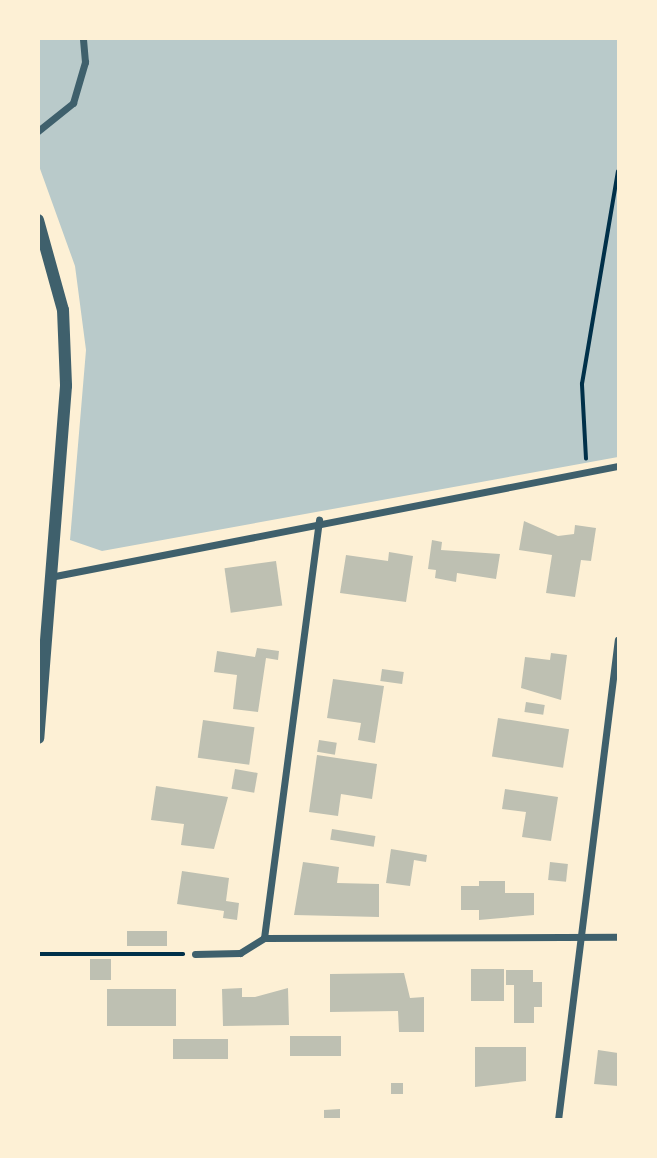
<!DOCTYPE html>
<html>
<head>
<meta charset="utf-8">
<style>
  body { margin:0 }
  #map { position:relative; width:657px; height:1158px; overflow:hidden; background:#fdf0d5; font-family:Raleway,sans-serif }
  div>[style] { position:absolute }
  .green>* { inset:0; background:#b9caca }
  .building>* { inset:0; background:#bec0b2; transform-origin:0 0 }
  .path>* { height:3.5px; margin:-1.75px; padding:0 1.75px; transform-origin:1.75px; border-radius:1.75px; background:#003049 }
  .minor>* { height:7px; margin:-3.5px; padding:0 3.5px; transform-origin:3.5px; border-radius:3.5px; background:#3f606c }
  .tertiary>* { height:12px; margin:-6px; padding:0 6px; transform-origin:6px; border-radius:6px; background:#3f606c }
  span { translate:-50% -50%; white-space:nowrap; text-align:center; line-height:1.15; -webkit-text-stroke:6px #fdf0d5; paint-order:stroke }
  .frame { position:absolute; inset:0; border:40px solid #fdf0d5; pointer-events:none }
</style>
</head>
<body>
<div id="map">
  <div class="green">
    <i style="clip-path:polygon(39px 39px,618px 39px,618px 457px,102px 551px,70px 540px,86px 350px,75px 266px,39px 166px)"></i>
  </div>
  <div class="building">
    <i style="clip-path:polygon(524px 521px,558px 536px,574px 534px,575px 525px,596px 528px,591px 561px,581px 560px,575px 597px,546px 593px,552px 555px,519px 550px)"></i>
    <i style="clip-path:polygon(432px 540px,442px 542px,441px 550px,500px 554px,496px 579px,457px 573px,456px 582px,435px 578px,436px 570px,428px 569px)"></i>
    <i style="clip-path:polygon(389px 552px,413px 556px,406px 602px,340px 593px,346px 555px,388px 561px)"></i>
    <i style="left:276px;top:561px;width:45px;height:52px;rotate:82deg"></i>
    <i style="clip-path:polygon(257px 648px,279px 651px,278px 660px,266px 658px,258px 712px,233px 709px,237px 675px,214px 672px,217px 651px,255px 657px)"></i>
    <i style="clip-path:polygon(551px 653px,567px 655px,561px 700px,521px 688px,525px 657px,550px 660px)"></i>
    <i style="left:382px;top:669px;width:22px;height:12px;rotate:8deg"></i>
    <i style="clip-path:polygon(333px 679px,384px 686px,375px 743px,358px 740px,361px 723px,327px 718px)"></i>
    <i style="left:526px;top:702px;width:19px;height:10px;rotate:9deg"></i>
    <i style="left:498px;top:718px;width:72px;height:39px;rotate:9deg"></i>
    <i style="left:203px;top:720px;width:52px;height:38px;rotate:8deg"></i>
    <i style="left:319px;top:740px;width:18px;height:12px;rotate:9deg"></i>
    <i style="clip-path:polygon(317px 755px,377px 764px,372px 799px,341px 794px,338px 816px,309px 812px)"></i>
    <i style="left:235px;top:769px;width:23px;height:20px;rotate:10deg"></i>
    <i style="clip-path:polygon(156px 786px,228px 797px,214px 849px,181px 845px,184px 824px,151px 820px)"></i>
    <i style="clip-path:polygon(505px 789px,558px 797px,551px 841px,522px 837px,526px 812px,502px 809px)"></i>
    <i style="left:332px;top:829px;width:44px;height:11px;rotate:9deg"></i>
    <i style="clip-path:polygon(391px 849px,427px 855px,426px 862px,414px 860px,410px 886px,386px 883px)"></i>
    <i style="clip-path:polygon(303px 862px,339px 867px,337px 883px,379px 884px,379px 917px,294px 915px)"></i>
    <i style="left:550px;top:862px;width:18px;height:18px;rotate:6deg"></i>
    <i style="clip-path:polygon(182px 871px,229px 878px,226px 901px,239px 903px,237px 920px,223px 918px,224px 911px,177px 904px)"></i>
    <i style="clip-path:polygon(479px 881px,505px 881px,505px 893px,534px 893px,534px 915px,479px 920px,479px 910px,461px 910px,461px 886px,479px 886px)"></i>
    <i style="left:127px;top:931px;width:40px;height:15px"></i>
    <i style="left:90px;top:959px;width:21px;height:21px"></i>
    <i style="left:471px;top:969px;width:33px;height:32px"></i>
    <i style="clip-path:polygon(506px 970px,533px 970px,533px 982px,542px 982px,542px 1007px,534px 1007px,534px 1023px,514px 1023px,514px 985px,506px 985px)"></i>
    <i style="clip-path:polygon(404px 973px,410px 998px,424px 997px,424px 1032px,399px 1032px,398px 1011px,330px 1012px,330px 974px)"></i>
    <i style="clip-path:polygon(242px 988px,242px 997px,255px 997px,288px 988px,289px 1025px,223px 1026px,222px 989px)"></i>
    <i style="left:176px;top:989px;width:37px;height:69px;rotate:90deg"></i>
    <i style="left:341px;top:1036px;width:20px;height:51px;rotate:90deg"></i>
    <i style="left:173px;top:1039px;width:55px;height:20px"></i>
    <i style="clip-path:polygon(475px 1047px,526px 1047px,526px 1081px,475px 1087px)"></i>
    <i style="clip-path:polygon(598px 1050px,618px 1053px,618px 1086px,594px 1084px)"></i>
    <i style="left:391px;top:1083px;width:12px;height:11px"></i>
    <i style="clip-path:polygon(340px 1109px,340px 1120px,324px 1119px,324px 1110px)"></i>
  </div>
  <div class="path">
    <i style="left:586px;top:459px;width:75px;rotate:-93.1deg"></i>
    <i style="left:582px;top:384px;width:215px;rotate:-80.4deg"></i>
    <i style="left:38px;top:954px;width:145px"></i>
  </div>
  <div class="minor">
    <i style="left:38px;top:131px;width:45px;rotate:-38.7deg"></i>
    <i style="left:73px;top:103px;width:43px;rotate:-73.7deg"></i>
    <i style="left:85px;top:62px;width:24px;rotate:-95deg"></i>
    <i style="left:55px;top:576px;width:574px;rotate:-11.06deg"></i>
    <i style="left:264px;top:938px;width:422px;rotate:-82.5deg"></i>
    <i style="left:195px;top:954px;width:45px;rotate:-1.3deg"></i>
    <i style="left:240px;top:953px;width:28px;rotate:-32deg"></i>
    <i style="left:264px;top:938px;width:354px;rotate:-0.2deg"></i>
    <i style="left:558px;top:1120px;width:484px;rotate:-82.9deg"></i>
  </div>
  <div class="tertiary">
    <i style="left:38px;top:220px;width:93px;rotate:74.5deg"></i>
    <i style="left:63px;top:310px;width:76px;rotate:87.7deg"></i>
    <i style="left:66px;top:386px;width:353px;rotate:94.5deg"></i>
  </div>
  <div class="frame"></div>
</div>
</body>
</html>
